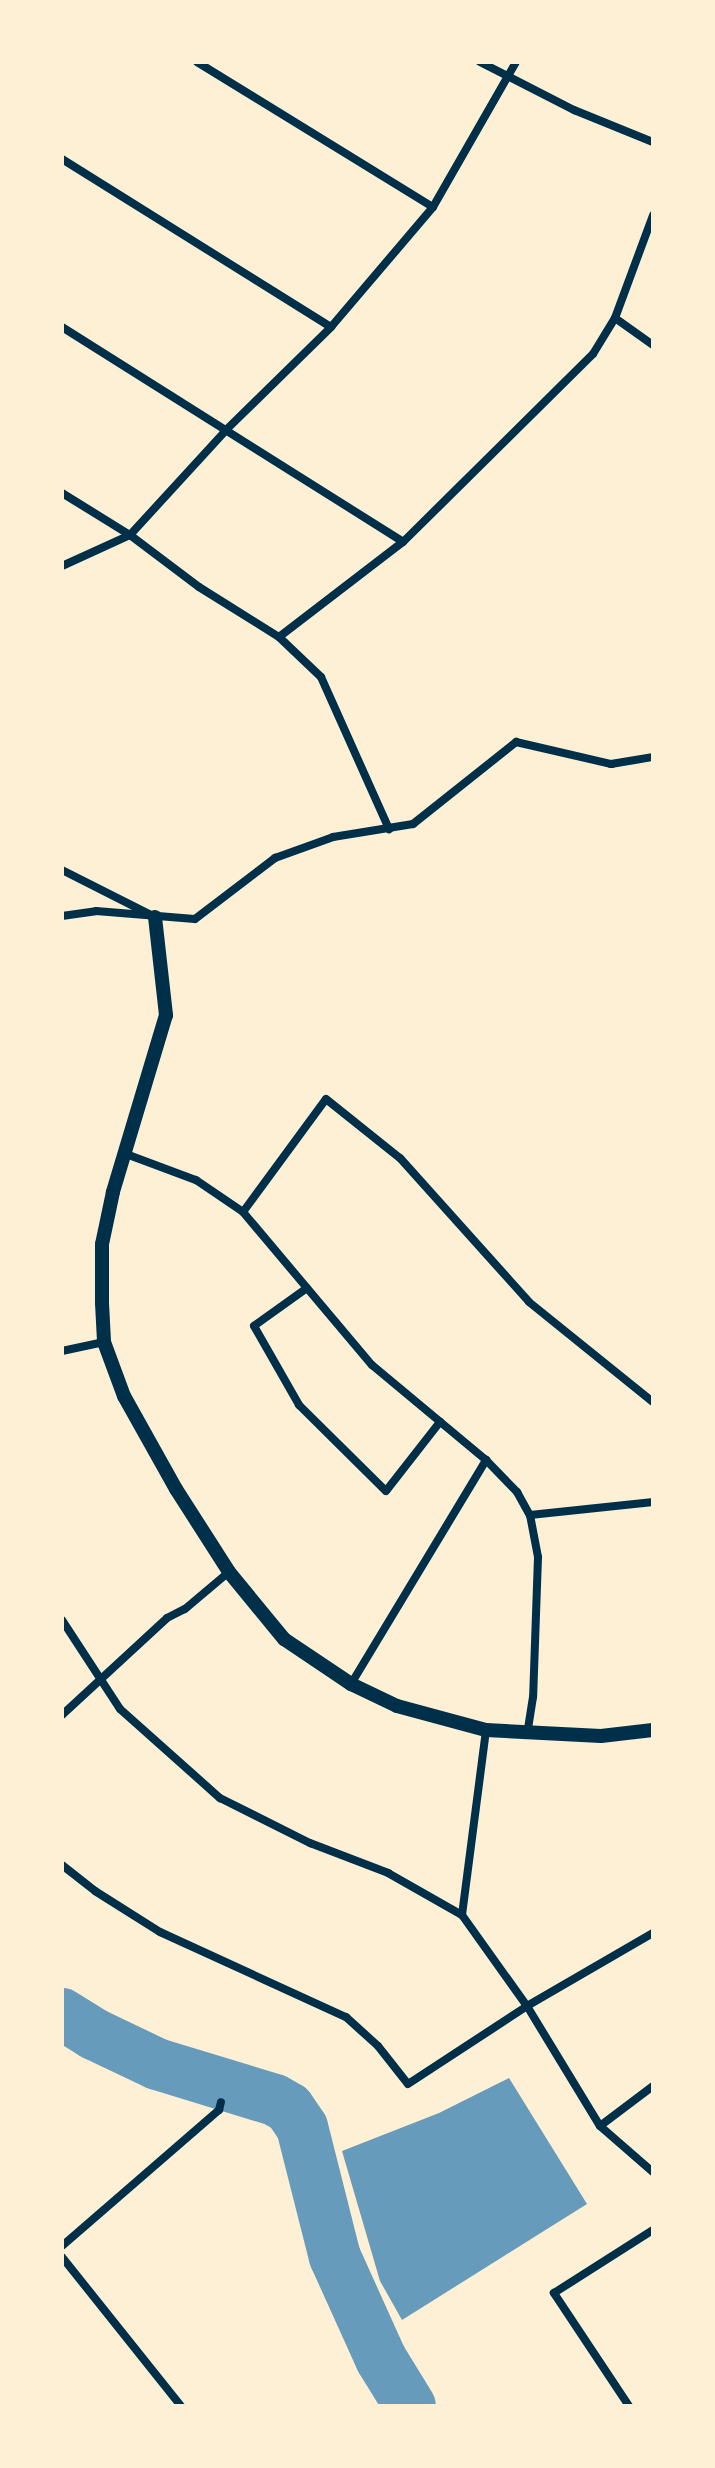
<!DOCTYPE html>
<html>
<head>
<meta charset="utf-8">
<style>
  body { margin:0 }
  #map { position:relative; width:715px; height:2468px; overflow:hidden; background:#fdf0d5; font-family:"Crimson Pro",serif }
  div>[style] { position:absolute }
  .water>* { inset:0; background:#669bbc }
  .river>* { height:52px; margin:-26px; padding:0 26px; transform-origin:26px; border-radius:26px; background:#669bbc }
  .minor>* { height:8px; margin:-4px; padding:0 4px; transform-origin:4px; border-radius:4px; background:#003049 }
  .tertiary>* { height:14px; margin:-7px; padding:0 7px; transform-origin:7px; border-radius:7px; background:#003049 }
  span { translate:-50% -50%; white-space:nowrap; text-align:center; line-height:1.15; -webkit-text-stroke:8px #fdf0d5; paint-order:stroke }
  .frame { position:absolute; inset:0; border:64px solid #fdf0d5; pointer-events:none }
</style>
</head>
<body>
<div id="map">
  <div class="water">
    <i style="clip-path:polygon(509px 2078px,587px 2204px,402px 2320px,380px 2281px,342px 2151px,439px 2113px)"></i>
  </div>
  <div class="river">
    <i style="left:62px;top:2014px;width:38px;rotate:32deg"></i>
    <i style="left:94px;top:2034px;width:70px;rotate:25.5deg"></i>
    <i style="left:157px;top:2064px;width:123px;rotate:17deg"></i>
    <i style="left:275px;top:2100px;width:16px;rotate:30deg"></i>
    <i style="left:289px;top:2108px;width:23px;rotate:56deg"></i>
    <i style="left:302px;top:2127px;width:134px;rotate:75.8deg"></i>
    <i style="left:335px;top:2257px;width:112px;rotate:65.7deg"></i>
    <i style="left:381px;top:2359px;width:55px;rotate:58.3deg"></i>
  </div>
  <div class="minor">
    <i style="left:197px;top:62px;width:277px;rotate:31.6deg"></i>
    <i style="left:480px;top:62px;width:106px;rotate:27.1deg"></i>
    <i style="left:574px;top:110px;width:85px;rotate:22.1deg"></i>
    <i style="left:62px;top:159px;width:317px;rotate:32deg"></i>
    <i style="left:615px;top:318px;width:47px;rotate:35.4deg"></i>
    <i style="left:62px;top:327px;width:403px;rotate:32.2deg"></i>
    <i style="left:62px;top:493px;width:80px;rotate:31.7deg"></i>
    <i style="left:130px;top:535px;width:86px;rotate:37deg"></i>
    <i style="left:199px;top:587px;width:94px;rotate:32deg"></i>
    <i style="left:279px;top:637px;width:58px;rotate:43.6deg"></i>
    <i style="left:321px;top:677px;width:167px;rotate:65.9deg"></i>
    <i style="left:62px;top:566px;width:75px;rotate:-24.5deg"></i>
    <i style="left:130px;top:535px;width:144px;rotate:-47.5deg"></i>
    <i style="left:227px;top:429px;width:146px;rotate:-44.4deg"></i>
    <i style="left:331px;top:327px;width:157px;rotate:-49.6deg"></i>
    <i style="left:433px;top:207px;width:167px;rotate:-60.2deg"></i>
    <i style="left:279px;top:637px;width:156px;rotate:-37.5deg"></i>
    <i style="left:403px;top:542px;width:267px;rotate:-44.7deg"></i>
    <i style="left:593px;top:354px;width:42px;rotate:-58.6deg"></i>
    <i style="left:615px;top:318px;width:110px;rotate:-69.7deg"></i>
    <i style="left:62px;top:870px;width:100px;rotate:26.8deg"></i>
    <i style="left:62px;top:916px;width:34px;rotate:-8deg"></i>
    <i style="left:96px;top:911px;width:99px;rotate:4.6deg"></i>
    <i style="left:195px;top:919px;width:101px;rotate:-37.3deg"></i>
    <i style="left:275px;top:858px;width:62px;rotate:-19.9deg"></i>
    <i style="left:333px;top:837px;width:81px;rotate:-9.2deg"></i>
    <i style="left:413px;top:824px;width:132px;rotate:-38.5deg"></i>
    <i style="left:516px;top:742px;width:98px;rotate:13deg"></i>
    <i style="left:611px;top:764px;width:43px;rotate:-9.5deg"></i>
    <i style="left:126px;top:1154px;width:75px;rotate:20.4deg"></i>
    <i style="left:196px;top:1180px;width:57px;rotate:34.2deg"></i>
    <i style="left:243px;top:1212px;width:200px;rotate:49.9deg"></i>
    <i style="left:372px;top:1365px;width:148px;rotate:39.8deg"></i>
    <i style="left:486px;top:1460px;width:45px;rotate:45.9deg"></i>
    <i style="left:517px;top:1492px;width:26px;rotate:61deg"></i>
    <i style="left:530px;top:1515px;width:43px;rotate:79.2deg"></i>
    <i style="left:538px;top:1557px;width:140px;rotate:92deg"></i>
    <i style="left:533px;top:1697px;width:36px;rotate:99deg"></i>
    <i style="left:243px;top:1212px;width:140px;rotate:-53.7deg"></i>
    <i style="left:326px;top:1099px;width:95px;rotate:38.6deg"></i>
    <i style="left:400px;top:1158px;width:193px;rotate:48.1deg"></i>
    <i style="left:529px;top:1302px;width:159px;rotate:38.9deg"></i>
    <i style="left:307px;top:1288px;width:65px;rotate:144.4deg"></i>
    <i style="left:254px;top:1326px;width:91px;rotate:60.3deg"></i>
    <i style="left:299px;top:1405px;width:122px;rotate:44.7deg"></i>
    <i style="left:386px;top:1491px;width:88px;rotate:-52deg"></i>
    <i style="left:62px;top:1351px;width:43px;rotate:-12.1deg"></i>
    <i style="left:530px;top:1515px;width:124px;rotate:-6deg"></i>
    <i style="left:62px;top:1620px;width:106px;rotate:56.9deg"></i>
    <i style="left:120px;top:1709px;width:134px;rotate:41.7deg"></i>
    <i style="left:220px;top:1798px;width:101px;rotate:26.6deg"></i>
    <i style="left:310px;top:1843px;width:84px;rotate:21deg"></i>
    <i style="left:388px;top:1873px;width:85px;rotate:29.6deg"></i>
    <i style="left:462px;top:1915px;width:112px;rotate:54.5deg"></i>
    <i style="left:527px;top:2006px;width:140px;rotate:58.7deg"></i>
    <i style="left:600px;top:2126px;width:70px;rotate:41deg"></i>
    <i style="left:351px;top:1684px;width:262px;rotate:-58.9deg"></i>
    <i style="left:62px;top:1715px;width:143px;rotate:-42.7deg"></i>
    <i style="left:167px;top:1618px;width:20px;rotate:-27deg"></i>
    <i style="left:185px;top:1609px;width:57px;rotate:-40.1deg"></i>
    <i style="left:62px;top:1865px;width:42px;rotate:38.2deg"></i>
    <i style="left:95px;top:1891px;width:77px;rotate:32.2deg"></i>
    <i style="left:160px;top:1932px;width:205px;rotate:24.6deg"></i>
    <i style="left:346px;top:2017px;width:43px;rotate:42.2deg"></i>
    <i style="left:378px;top:2046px;width:48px;rotate:51.7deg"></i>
    <i style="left:408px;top:2084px;width:142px;rotate:-33.2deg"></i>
    <i style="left:527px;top:2006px;width:146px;rotate:-30.1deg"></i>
    <i style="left:462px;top:1915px;width:187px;rotate:-82.6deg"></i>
    <i style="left:600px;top:2126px;width:66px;rotate:-37deg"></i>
    <i style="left:62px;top:2246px;width:208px;rotate:-40.9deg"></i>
    <i style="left:219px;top:2110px;width:8px;rotate:-76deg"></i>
    <i style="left:62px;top:2257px;width:191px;rotate:51.4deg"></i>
    <i style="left:629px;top:2406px;width:136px;rotate:-123.6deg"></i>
    <i style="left:554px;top:2293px;width:117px;rotate:-32.5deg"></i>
  </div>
  <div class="tertiary">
    <i style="left:155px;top:917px;width:99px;rotate:83.6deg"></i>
    <i style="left:166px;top:1015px;width:185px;rotate:106.7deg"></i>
    <i style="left:113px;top:1192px;width:53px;rotate:101.9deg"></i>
    <i style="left:102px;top:1244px;width:59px;rotate:90deg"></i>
    <i style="left:102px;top:1303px;width:39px;rotate:87deg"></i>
    <i style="left:104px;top:1342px;width:58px;rotate:69.7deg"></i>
    <i style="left:124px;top:1396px;width:107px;rotate:60.8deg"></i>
    <i style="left:176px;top:1489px;width:98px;rotate:57.4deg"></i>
    <i style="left:229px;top:1572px;width:87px;rotate:50.6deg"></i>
    <i style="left:284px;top:1639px;width:81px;rotate:33.9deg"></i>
    <i style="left:351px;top:1684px;width:51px;rotate:25.6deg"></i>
    <i style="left:397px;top:1706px;width:92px;rotate:15.1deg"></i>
    <i style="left:486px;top:1730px;width:115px;rotate:3deg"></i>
    <i style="left:601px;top:1736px;width:52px;rotate:-6.6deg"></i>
  </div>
  <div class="frame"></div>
</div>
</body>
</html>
